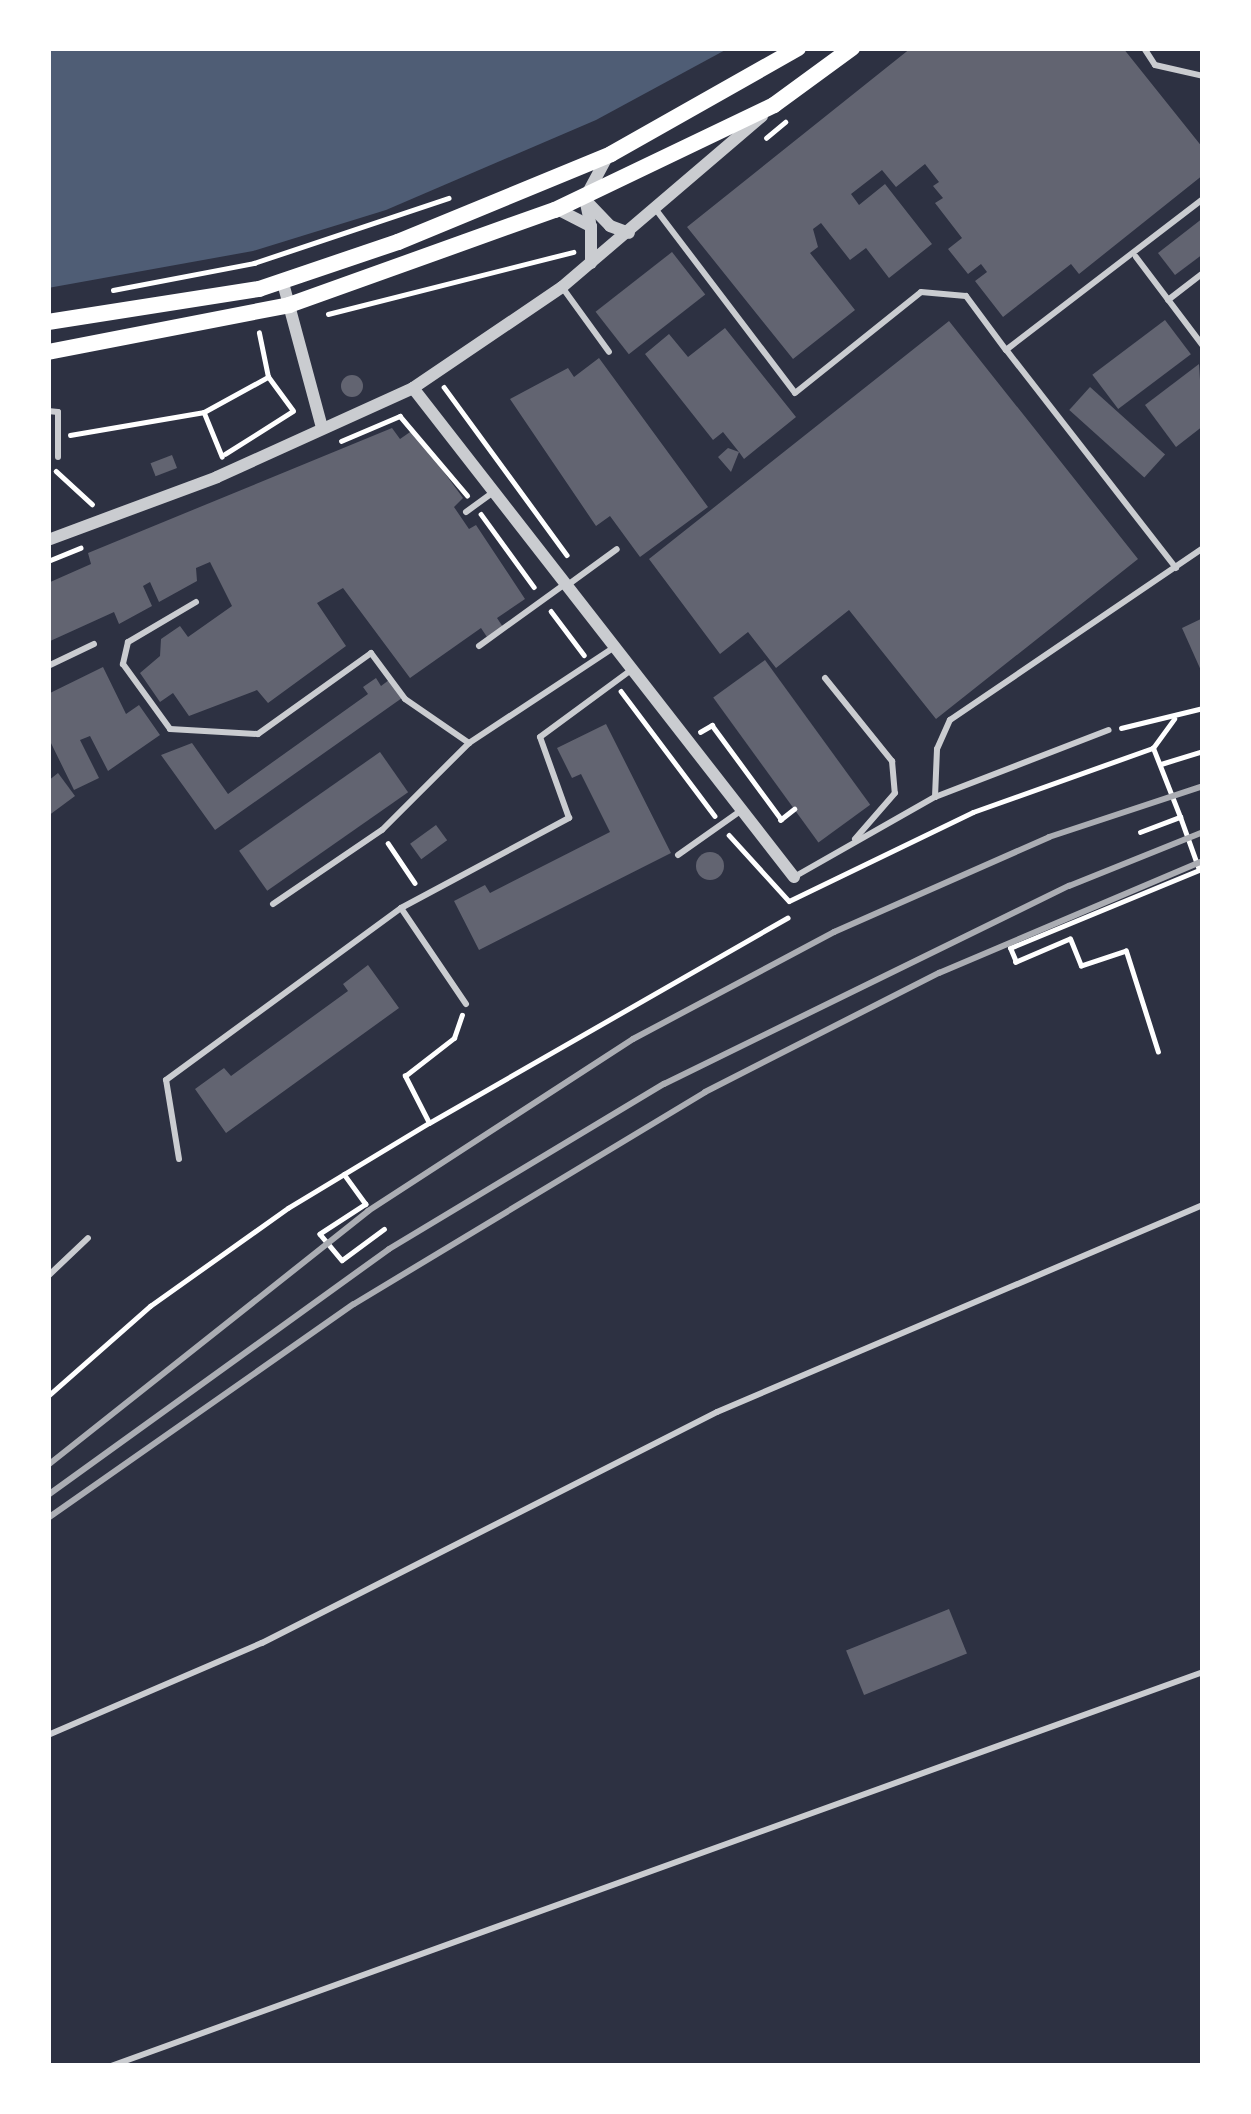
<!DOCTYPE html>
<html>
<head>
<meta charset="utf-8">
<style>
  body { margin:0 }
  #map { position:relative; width:1251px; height:2114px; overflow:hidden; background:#2d3142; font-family:"Roboto Serif",serif }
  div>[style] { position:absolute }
  .water>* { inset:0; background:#4f5d75 }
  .building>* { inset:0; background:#626471; transform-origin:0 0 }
  .round { border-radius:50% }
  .path>* { height:4.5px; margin:-2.25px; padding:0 2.25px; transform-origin:2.25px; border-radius:2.25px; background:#fff }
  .service>* { height:6px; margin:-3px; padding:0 3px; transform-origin:3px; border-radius:3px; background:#caccd0 }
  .minor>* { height:12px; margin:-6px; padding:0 6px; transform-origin:6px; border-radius:6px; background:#caccd0 }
  .secondary>* { height:16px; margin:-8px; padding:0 8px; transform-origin:8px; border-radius:8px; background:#fff }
  .rail>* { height:6px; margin:-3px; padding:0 3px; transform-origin:3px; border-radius:3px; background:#abadb3 }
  span { translate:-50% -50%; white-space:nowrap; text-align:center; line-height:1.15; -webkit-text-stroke:12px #fff; paint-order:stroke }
  .frame { position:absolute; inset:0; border:51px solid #fff; pointer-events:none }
</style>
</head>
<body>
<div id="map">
  <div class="water">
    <i style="clip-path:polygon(48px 48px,729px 48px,596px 120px,386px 210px,253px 251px,48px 288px)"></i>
  </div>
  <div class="building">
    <i style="clip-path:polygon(911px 48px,1123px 48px,1203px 148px,1203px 175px,1079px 274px,1071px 264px,1003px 317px,975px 281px,987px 272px,981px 264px,968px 274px,948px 249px,962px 238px,935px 203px,943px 198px,933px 186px,939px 182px,925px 164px,896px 187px,882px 170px,851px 194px,859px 205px,885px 184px,932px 244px,889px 278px,866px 248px,850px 260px,821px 223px,813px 229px,818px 247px,810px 253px,855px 310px,793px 359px,687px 227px)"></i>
    <i style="clip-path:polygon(1203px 218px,1203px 254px,1175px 275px,1158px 253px)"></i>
    <i style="left:672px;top:252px;width:54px;height:97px;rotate:52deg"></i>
    <i style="left:1165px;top:320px;width:43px;height:91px;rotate:53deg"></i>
    <i style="clip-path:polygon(949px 321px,1138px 559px,936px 719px,849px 610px,776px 668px,748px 632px,720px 654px,649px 559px)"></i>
    <i style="clip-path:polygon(725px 328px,796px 417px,744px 459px,739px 452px,731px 472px,718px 457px,728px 448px,739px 452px,723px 432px,713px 440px,645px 354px,669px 334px,688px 357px)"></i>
    <i style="clip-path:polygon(599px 358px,708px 507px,640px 557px,610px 516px,596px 526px,510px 399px,568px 368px,574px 377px)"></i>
    <i style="clip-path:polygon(1199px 364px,1203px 426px,1176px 447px,1145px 405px)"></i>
    <i class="round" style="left:341px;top:375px;width:22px;height:22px"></i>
    <i style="left:1090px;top:387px;width:101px;height:31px;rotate:42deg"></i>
    <i style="clip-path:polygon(392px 428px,400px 439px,413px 430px,463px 498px,454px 507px,469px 529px,476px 525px,525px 599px,497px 618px,503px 627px,487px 637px,481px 628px,410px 678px,343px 588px,317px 603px,346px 646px,268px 703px,257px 690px,189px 716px,173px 693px,160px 702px,140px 673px,160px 656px,161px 639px,180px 626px,188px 637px,232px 606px,210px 562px,196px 568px,197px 581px,159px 602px,150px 582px,143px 586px,152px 606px,119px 624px,114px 612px,48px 642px,48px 583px,91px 564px,88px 553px)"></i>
    <i style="left:172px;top:455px;width:14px;height:23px;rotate:69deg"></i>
    <i style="clip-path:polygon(1203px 618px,1203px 675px,1182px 628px)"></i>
    <i style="left:765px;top:660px;width:179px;height:64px;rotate:54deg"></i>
    <i style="clip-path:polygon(103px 667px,126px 714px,139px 705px,160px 735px,108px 771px,90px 736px,80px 740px,99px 778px,74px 790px,48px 737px,48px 694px)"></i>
    <i style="clip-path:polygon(376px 678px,381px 686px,389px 680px,402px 698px,215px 830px,161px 755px,192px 743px,228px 794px,368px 694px,363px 687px)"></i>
    <i style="clip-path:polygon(606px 724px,671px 853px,479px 950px,454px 901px,485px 885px,490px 893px,610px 832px,581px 774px,572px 778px,557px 748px)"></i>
    <i style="left:380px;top:752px;width:49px;height:172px;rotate:55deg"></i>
    <i style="clip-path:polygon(58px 773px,75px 796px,48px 816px,48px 781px)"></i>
    <i style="left:436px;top:825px;width:19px;height:32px;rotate:54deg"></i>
    <i class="round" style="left:696px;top:852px;width:28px;height:28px"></i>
    <i style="clip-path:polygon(368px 965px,399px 1008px,226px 1133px,195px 1089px,224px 1068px,231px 1076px,348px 991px,343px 984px)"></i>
    <i style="left:949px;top:1609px;width:48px;height:111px;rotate:68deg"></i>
  </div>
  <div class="path">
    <i style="left:766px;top:138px;width:25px;rotate:-40deg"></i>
    <i style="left:113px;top:290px;width:144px;rotate:-10.8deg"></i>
    <i style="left:254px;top:263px;width:205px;rotate:-18.5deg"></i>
    <i style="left:328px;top:314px;width:253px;rotate:-14.2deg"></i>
    <i style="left:444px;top:387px;width:208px;rotate:53.8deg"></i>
    <i style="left:204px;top:412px;width:48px;rotate:67.8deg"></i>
    <i style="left:70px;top:435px;width:136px;rotate:-9.7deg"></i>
    <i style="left:204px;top:412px;width:73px;rotate:-28.7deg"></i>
    <i style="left:341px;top:441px;width:64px;rotate:-23deg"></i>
    <i style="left:400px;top:416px;width:104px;rotate:49.7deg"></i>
    <i style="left:225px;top:454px;width:80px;rotate:-32.3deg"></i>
    <i style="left:293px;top:411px;width:42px;rotate:-126.3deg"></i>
    <i style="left:268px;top:377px;width:45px;rotate:-101.6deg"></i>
    <i style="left:56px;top:471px;width:49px;rotate:42.5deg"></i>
    <i style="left:481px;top:514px;width:90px;rotate:54deg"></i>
    <i style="left:48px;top:561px;width:35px;rotate:-22deg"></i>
    <i style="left:551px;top:611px;width:55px;rotate:53.1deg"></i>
    <i style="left:621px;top:691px;width:156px;rotate:53.1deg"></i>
    <i style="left:1121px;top:728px;width:84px;rotate:-13.7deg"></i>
    <i style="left:700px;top:732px;width:14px;rotate:-30deg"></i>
    <i style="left:712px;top:725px;width:117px;rotate:53.7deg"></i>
    <i style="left:1161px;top:764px;width:44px;rotate:-17.2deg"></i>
    <i style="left:780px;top:820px;width:18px;rotate:-38deg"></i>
    <i style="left:1140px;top:832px;width:43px;rotate:-20.6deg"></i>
    <i style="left:1180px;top:817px;width:74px;rotate:-111.4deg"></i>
    <i style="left:729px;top:835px;width:89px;rotate:47.7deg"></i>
    <i style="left:789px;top:901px;width:204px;rotate:-25.8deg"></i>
    <i style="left:973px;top:812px;width:191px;rotate:-19.6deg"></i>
    <i style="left:1153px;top:748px;width:36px;rotate:-54deg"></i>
    <i style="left:388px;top:843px;width:48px;rotate:56deg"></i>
    <i style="left:1158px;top:1052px;width:106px;rotate:-107.6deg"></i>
    <i style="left:1126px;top:951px;width:47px;rotate:161.6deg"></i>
    <i style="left:1081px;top:966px;width:29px;rotate:-112deg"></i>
    <i style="left:1070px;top:939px;width:59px;rotate:156.9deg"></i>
    <i style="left:1016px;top:962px;width:15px;rotate:-113deg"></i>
    <i style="left:1010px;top:948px;width:204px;rotate:-22.4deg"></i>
    <i style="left:1199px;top:870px;width:56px;rotate:-109.7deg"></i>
    <i style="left:429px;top:1123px;width:413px;rotate:-29.8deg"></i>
    <i style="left:344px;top:1174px;width:37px;rotate:54deg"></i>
    <i style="left:366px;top:1204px;width:55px;rotate:146.9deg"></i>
    <i style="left:320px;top:1234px;width:34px;rotate:50deg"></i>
    <i style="left:342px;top:1260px;width:52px;rotate:-36.4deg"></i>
    <i style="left:48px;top:1396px;width:136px;rotate:-41.4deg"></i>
    <i style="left:150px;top:1306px;width:169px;rotate:-35.4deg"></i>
    <i style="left:288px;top:1208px;width:165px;rotate:-31.1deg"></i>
    <i style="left:429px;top:1123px;width:53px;rotate:-117.1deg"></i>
    <i style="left:405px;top:1076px;width:62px;rotate:-37.8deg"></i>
    <i style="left:454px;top:1038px;width:24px;rotate:-71deg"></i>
  </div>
  <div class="service">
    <i style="left:1144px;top:48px;width:20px;rotate:57deg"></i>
    <i style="left:1155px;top:65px;width:49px;rotate:12.9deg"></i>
    <i style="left:657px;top:211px;width:228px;rotate:52.8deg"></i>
    <i style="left:795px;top:393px;width:161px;rotate:-38.7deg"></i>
    <i style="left:921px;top:292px;width:45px;rotate:5.1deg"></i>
    <i style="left:966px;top:296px;width:67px;rotate:53.5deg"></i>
    <i style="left:1136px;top:257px;width:111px;rotate:53deg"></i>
    <i style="left:562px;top:287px;width:80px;rotate:54.1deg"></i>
    <i style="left:1168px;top:300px;width:44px;rotate:-37.6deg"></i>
    <i style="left:48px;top:411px;width:10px;rotate:6deg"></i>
    <i style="left:58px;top:412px;width:45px;rotate:90deg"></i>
    <i style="left:466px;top:512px;width:34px;rotate:-36deg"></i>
    <i style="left:1176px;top:568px;width:276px;rotate:-127.9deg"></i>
    <i style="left:1006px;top:350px;width:248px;rotate:-37.5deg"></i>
    <i style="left:569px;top:584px;width:59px;rotate:-36.1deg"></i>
    <i style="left:196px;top:602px;width:79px;rotate:149.5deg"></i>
    <i style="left:128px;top:642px;width:23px;rotate:103deg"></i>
    <i style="left:123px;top:664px;width:80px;rotate:54.1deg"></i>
    <i style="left:170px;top:729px;width:88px;rotate:3.3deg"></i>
    <i style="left:258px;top:734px;width:139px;rotate:-35.6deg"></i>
    <i style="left:371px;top:653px;width:57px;rotate:53.5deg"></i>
    <i style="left:405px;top:699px;width:78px;rotate:34.5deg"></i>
    <i style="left:469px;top:743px;width:173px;rotate:-33.4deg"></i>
    <i style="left:479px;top:646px;width:106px;rotate:-35.8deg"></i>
    <i style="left:48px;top:666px;width:51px;rotate:-25.6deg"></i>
    <i style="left:825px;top:678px;width:107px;rotate:51.1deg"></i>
    <i style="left:892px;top:761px;width:32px;rotate:85deg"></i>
    <i style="left:895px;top:793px;width:61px;rotate:131deg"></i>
    <i style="left:935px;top:797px;width:48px;rotate:-87.6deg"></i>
    <i style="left:937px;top:749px;width:32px;rotate:-66deg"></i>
    <i style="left:950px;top:720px;width:306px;rotate:-34.2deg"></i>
    <i style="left:678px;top:855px;width:75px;rotate:-35.2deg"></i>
    <i style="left:794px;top:877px;width:162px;rotate:-29.6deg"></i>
    <i style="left:935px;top:797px;width:186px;rotate:-21.1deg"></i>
    <i style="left:273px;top:904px;width:132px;rotate:-34.2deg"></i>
    <i style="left:382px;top:830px;width:123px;rotate:-45deg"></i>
    <i style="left:466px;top:1004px;width:116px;rotate:-124.1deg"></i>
    <i style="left:401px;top:908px;width:191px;rotate:-28.2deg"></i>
    <i style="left:569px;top:818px;width:86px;rotate:-109.7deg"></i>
    <i style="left:540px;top:737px;width:112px;rotate:-36.3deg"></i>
    <i style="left:179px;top:1159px;width:80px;rotate:-99.3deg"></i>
    <i style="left:166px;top:1080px;width:291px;rotate:-36.2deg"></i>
    <i style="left:48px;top:1276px;width:55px;rotate:-43.5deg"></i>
    <i style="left:48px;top:1735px;width:233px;rotate:-23.3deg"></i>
    <i style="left:262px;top:1643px;width:510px;rotate:-26.92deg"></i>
    <i style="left:717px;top:1412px;width:528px;rotate:-23.07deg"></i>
    <i style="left:111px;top:2066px;width:1161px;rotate:-19.84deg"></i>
  </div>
  <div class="minor">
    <i style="left:589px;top:204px;width:30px;rotate:46deg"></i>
    <i style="left:610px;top:226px;width:20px;rotate:20deg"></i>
    <i style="left:559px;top:210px;width:36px;rotate:27deg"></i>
    <i style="left:591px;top:226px;width:37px;rotate:90deg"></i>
    <i style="left:590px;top:222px;width:25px;rotate:-102deg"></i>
    <i style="left:585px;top:198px;width:44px;rotate:-61.7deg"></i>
    <i style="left:283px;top:283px;width:150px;rotate:74.9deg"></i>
    <i style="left:413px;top:388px;width:620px;rotate:52.08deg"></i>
    <i style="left:48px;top:540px;width:180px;rotate:-20.4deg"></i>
    <i style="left:217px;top:477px;width:215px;rotate:-24.4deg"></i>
    <i style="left:413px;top:388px;width:180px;rotate:-34.1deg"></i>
    <i style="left:562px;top:287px;width:263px;rotate:-40.5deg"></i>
  </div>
  <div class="secondary">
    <i style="left:48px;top:322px;width:214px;rotate:-8.9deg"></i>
    <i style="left:259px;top:289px;width:147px;rotate:-18.7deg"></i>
    <i style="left:398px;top:242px;width:230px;rotate:-22.4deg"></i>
    <i style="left:611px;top:154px;width:215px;rotate:-29.5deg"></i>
    <i style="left:48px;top:352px;width:246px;rotate:-11deg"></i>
    <i style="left:289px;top:305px;width:282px;rotate:-19.7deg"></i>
    <i style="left:555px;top:210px;width:243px;rotate:-25.6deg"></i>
    <i style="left:774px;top:105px;width:97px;rotate:-36.2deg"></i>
  </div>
  <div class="rail">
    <i style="left:48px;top:1465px;width:409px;rotate:-38.4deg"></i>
    <i style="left:368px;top:1211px;width:316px;rotate:-33deg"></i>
    <i style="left:633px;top:1039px;width:228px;rotate:-28deg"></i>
    <i style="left:834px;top:932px;width:235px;rotate:-23.8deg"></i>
    <i style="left:1049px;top:837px;width:162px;rotate:-18.3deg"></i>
    <i style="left:48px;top:1495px;width:420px;rotate:-35.8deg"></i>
    <i style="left:389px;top:1249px;width:321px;rotate:-31deg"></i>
    <i style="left:664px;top:1084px;width:451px;rotate:-26.1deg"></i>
    <i style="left:1069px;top:886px;width:144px;rotate:-21.9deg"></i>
    <i style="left:48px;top:1518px;width:373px;rotate:-35deg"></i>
    <i style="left:354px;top:1304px;width:410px;rotate:-31.1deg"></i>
    <i style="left:705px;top:1092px;width:263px;rotate:-27deg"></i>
    <i style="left:939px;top:973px;width:287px;rotate:-23deg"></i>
  </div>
  <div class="frame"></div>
</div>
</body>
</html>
